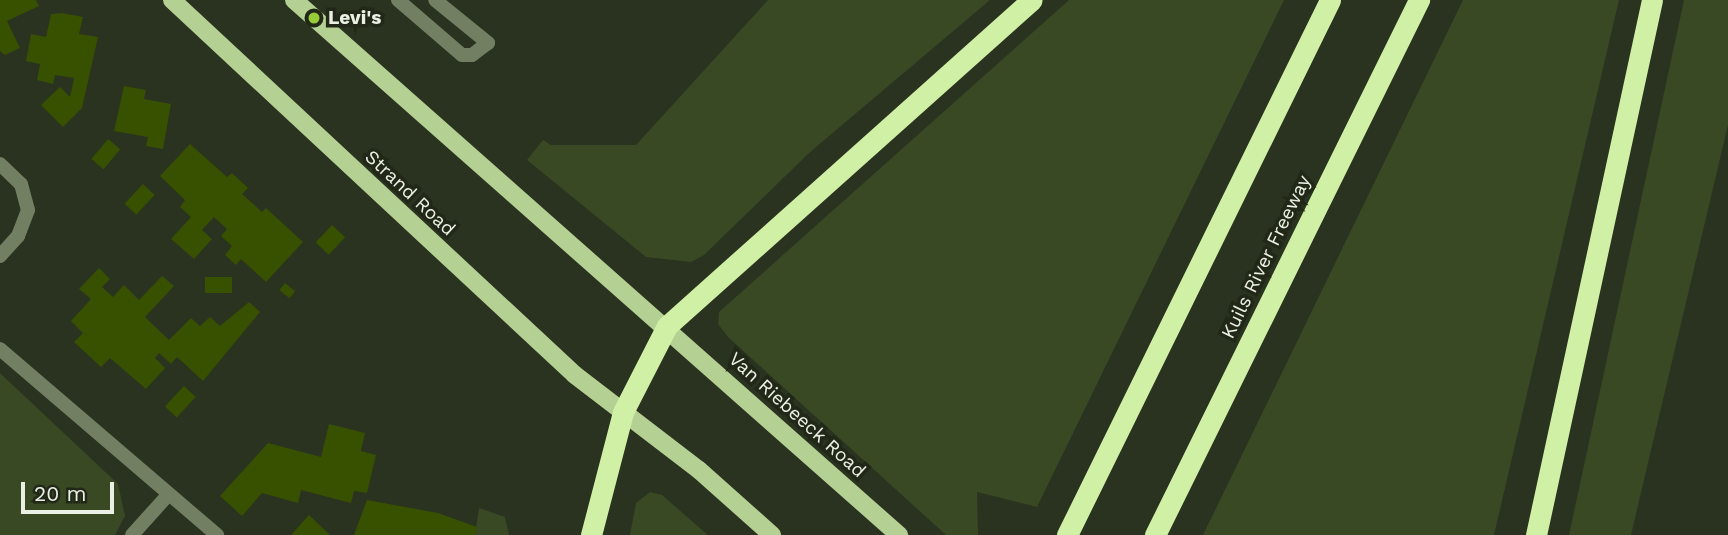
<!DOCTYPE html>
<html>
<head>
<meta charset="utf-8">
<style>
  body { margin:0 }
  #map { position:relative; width:1728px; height:535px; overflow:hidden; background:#2a3220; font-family:"Work Sans",sans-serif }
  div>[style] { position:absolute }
  .green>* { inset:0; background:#394923 }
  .building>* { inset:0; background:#385101; transform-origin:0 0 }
  .lane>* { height:14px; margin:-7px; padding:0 7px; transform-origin:7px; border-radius:7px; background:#727f62 }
  .street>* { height:14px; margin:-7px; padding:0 7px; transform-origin:7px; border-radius:7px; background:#727f62 }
  .primary>* { height:18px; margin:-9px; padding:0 9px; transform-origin:9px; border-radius:9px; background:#b5d093 }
  .highway>* { height:21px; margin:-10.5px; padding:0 10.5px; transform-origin:10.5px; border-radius:10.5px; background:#d0f0a6 }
  .dots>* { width:19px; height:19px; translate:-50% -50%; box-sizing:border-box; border:4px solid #212817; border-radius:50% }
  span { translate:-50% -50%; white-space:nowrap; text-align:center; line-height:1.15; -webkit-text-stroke:7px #212817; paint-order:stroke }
  .poi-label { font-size:19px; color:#ebf0e5; font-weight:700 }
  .left { translate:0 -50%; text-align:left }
  .street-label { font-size:19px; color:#ebf0e5 }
  .scale { position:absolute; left:21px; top:482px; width:93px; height:32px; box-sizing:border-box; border:4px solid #ebf0e5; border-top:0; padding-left:9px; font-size:21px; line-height:24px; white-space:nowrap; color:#ebf0e5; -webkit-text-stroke:5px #212817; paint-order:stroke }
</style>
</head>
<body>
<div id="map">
  <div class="green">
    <i style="clip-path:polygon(768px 0,990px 0,809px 153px,704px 255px,691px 262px,646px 257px,527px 160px,543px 140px,551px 145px,636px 145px)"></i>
    <i style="clip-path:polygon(1069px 0,1284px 0,1037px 507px,977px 492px,978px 535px,946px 535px,728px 337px,718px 324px,719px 312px)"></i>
    <i style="clip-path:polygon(1463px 0,1619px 0,1494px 535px,1203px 535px)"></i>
    <i style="clip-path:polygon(1684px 0,1728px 0,1728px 125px,1631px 535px,1569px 535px)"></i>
    <i style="clip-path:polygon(0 373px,118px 484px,125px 516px,115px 535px,0 535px)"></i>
    <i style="clip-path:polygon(650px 492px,662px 495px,708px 535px,630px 535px,636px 503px)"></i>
    <i style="clip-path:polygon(479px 508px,505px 517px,509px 535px,475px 535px)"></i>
  </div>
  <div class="building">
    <i style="clip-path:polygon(0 0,36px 0,39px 6px,7px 21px,20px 48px,5px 55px,0 51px)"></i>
    <i style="clip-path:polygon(62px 13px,83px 17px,79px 34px,98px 37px,82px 108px,63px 127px,41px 105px,60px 87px,70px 97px,74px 78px,55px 75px,53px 84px,37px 80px,40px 64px,26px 61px,31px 34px,46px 37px,51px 14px)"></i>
    <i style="clip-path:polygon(124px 86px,146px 90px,144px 99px,171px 104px,163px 149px,146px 146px,148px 137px,114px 131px)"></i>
    <i style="left:108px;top:139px;width:16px;height:26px;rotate:40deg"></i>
    <i style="clip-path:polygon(190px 144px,227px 177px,232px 173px,248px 188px,242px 194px,262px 212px,266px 208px,303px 242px,266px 282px,241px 259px,236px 265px,225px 255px,232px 246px,221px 236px,227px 229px,214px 217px,202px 230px,212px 239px,194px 259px,171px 239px,191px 217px,180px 207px,185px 200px,160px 176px)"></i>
    <i style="left:143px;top:184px;width:16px;height:27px;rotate:43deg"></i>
    <i style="left:332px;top:225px;width:18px;height:24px;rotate:43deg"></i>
    <i style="clip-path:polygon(99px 268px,110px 279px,102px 287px,113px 297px,124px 285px,139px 300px,162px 276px,174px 286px,145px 317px,169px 340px,191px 318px,200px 326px,210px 317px,220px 326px,249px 302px,260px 312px,203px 381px,177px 357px,171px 364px,159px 353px,155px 358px,165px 368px,146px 389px,110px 358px,101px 367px,74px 342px,83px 333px,71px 321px,91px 299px,79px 289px)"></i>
    <i style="left:205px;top:277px;width:27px;height:16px"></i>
    <i style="left:285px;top:283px;width:13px;height:9px;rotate:39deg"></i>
    <i style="left:184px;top:386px;width:16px;height:28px;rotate:43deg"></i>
    <i style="clip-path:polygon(329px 424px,365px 433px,361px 451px,376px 455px,367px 493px,354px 491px,351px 503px,301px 490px,298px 503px,262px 493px,242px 516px,220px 496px,268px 443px,321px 457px)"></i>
    <i style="clip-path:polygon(367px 500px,438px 513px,477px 527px,475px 535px,354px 535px)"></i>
    <i style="clip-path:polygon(309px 515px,330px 535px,291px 535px)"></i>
  </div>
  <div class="lane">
    <i style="left:398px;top:0;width:84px;rotate:40.7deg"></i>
    <i style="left:462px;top:55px;width:10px"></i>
    <i style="left:472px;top:55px;width:20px;rotate:-37deg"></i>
    <i style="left:488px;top:43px;width:68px;rotate:-140.9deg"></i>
  </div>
  <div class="street">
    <i style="left:0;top:164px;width:29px;rotate:44deg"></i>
    <i style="left:21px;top:184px;width:27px;rotate:75deg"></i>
    <i style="left:28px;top:210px;width:28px;rotate:111deg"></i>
    <i style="left:18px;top:236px;width:27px;rotate:132deg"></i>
    <i style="left:0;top:349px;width:286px;rotate:40.6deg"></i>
    <i style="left:132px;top:535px;width:54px;rotate:-48deg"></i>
  </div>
  <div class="primary">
    <i style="left:172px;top:0;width:550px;rotate:42.94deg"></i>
    <i style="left:575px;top:375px;width:156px;rotate:37.5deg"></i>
    <i style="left:699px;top:470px;width:98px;rotate:41.7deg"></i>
    <i style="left:294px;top:0;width:808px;rotate:41.49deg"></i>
  </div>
  <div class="highway">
    <i style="left:591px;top:535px;width:127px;rotate:-75.4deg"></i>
    <i style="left:623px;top:412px;width:97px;rotate:-62.9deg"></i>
    <i style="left:667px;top:326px;width:489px;rotate:-41.8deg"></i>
    <i style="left:1067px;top:535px;width:596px;rotate:-63.82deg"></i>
    <i style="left:1155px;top:535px;width:597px;rotate:-63.74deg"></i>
    <i style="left:1536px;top:535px;width:547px;rotate:-77.77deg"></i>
  </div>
  <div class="dots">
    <i style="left:314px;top:18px;background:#98cb38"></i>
  </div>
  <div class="poi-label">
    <span class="left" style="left:328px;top:18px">Levi's</span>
  </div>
  <div class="street-label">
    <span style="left:410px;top:193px;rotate:43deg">Strand Road</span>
    <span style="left:1266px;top:257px;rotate:-64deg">Kuils River Freeway</span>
    <span style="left:797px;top:415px;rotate:42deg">Van Riebeeck Road</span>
  </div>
  <div class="scale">20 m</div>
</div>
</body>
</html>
